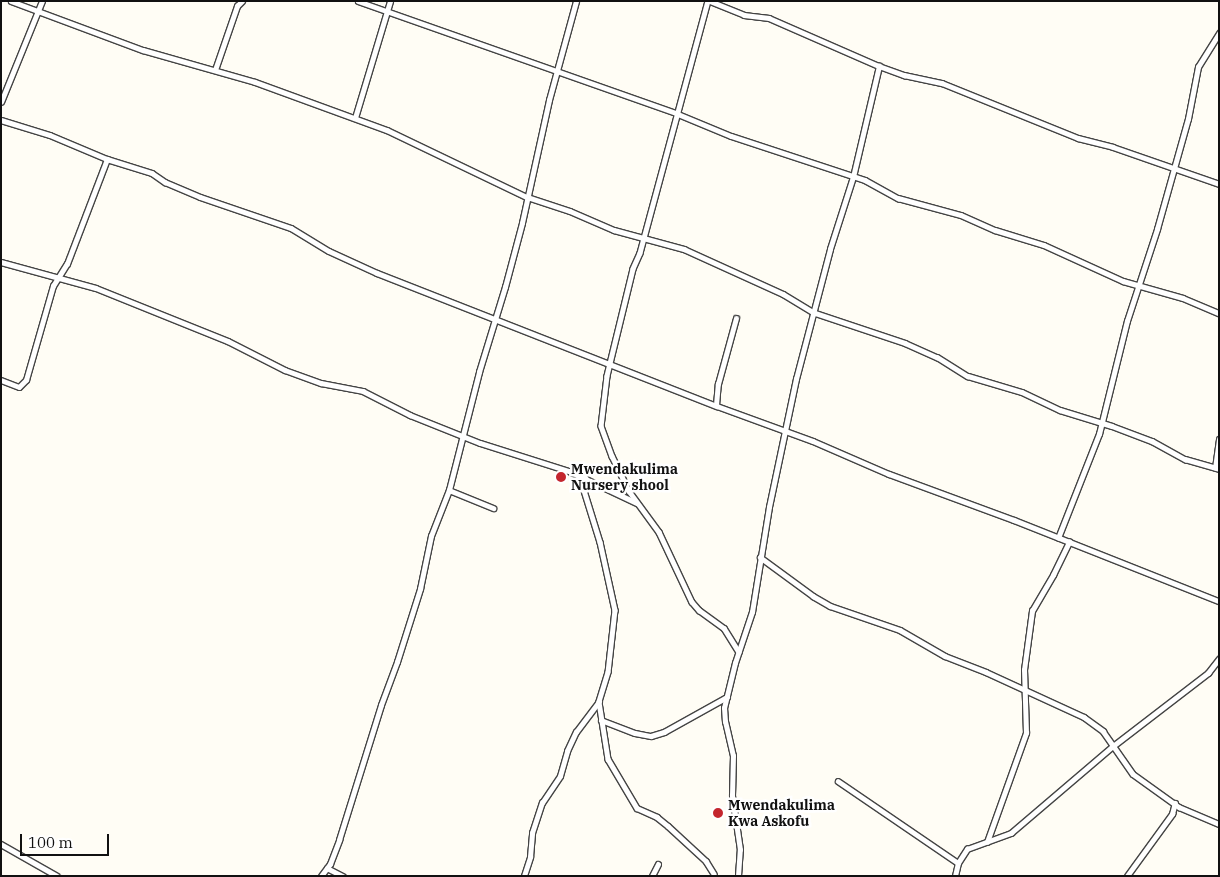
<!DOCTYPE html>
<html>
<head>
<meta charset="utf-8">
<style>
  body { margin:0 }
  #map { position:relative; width:1220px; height:877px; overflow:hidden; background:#fffdf5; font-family:"IBM Plex Serif",serif }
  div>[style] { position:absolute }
  .roads { filter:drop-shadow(1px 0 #444) drop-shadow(-1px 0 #444) drop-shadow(0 1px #444) drop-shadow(0 -1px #444) }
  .street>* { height:4.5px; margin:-2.25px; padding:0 2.25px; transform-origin:2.25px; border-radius:2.25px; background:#fff }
  .dots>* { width:14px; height:14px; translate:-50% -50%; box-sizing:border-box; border:2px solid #fff; border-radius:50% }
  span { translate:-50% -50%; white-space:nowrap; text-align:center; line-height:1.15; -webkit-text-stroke:5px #fff; paint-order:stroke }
  .poi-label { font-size:14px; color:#111; font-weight:700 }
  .left { translate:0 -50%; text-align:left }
  .frame { position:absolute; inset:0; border:2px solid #111; pointer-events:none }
  .scale { position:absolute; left:20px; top:834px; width:89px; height:22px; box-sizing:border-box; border:2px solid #111; border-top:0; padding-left:6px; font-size:15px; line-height:18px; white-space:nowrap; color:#111; -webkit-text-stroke:4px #fff; paint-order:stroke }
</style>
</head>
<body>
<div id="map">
  <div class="roads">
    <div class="street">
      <i style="left:11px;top:1px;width:141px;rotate:20.4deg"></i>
      <i style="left:143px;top:50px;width:116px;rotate:15.9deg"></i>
      <i style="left:255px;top:82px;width:140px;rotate:20deg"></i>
      <i style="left:387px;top:130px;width:155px;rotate:25.6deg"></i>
      <i style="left:527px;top:197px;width:45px;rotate:18deg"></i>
      <i style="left:570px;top:211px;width:48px;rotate:23.4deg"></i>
      <i style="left:614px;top:230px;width:73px;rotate:15.2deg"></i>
      <i style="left:684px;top:249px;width:109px;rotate:24.4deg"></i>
      <i style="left:783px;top:294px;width:37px;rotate:31deg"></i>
      <i style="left:815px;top:313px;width:95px;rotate:18.4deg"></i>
      <i style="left:905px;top:343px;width:35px;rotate:24deg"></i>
      <i style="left:937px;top:357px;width:36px;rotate:32deg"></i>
      <i style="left:968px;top:376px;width:56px;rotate:16.5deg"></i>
      <i style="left:1022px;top:392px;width:42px;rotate:25.3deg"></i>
      <i style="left:1060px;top:410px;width:54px;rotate:17.1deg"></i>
      <i style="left:1112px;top:426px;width:43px;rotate:20.6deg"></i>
      <i style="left:1152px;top:441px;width:38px;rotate:29deg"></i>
      <i style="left:1185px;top:459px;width:35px;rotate:16deg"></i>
      <i style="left:358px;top:1px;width:339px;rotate:19.4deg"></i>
      <i style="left:678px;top:114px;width:57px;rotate:22.5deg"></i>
      <i style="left:731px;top:136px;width:141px;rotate:18.2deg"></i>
      <i style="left:865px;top:180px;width:38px;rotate:29deg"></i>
      <i style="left:898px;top:198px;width:65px;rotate:15.1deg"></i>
      <i style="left:961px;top:215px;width:37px;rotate:24deg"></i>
      <i style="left:995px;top:230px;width:51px;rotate:17deg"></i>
      <i style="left:1044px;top:245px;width:87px;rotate:24.5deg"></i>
      <i style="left:1123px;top:281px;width:62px;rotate:15.8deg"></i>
      <i style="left:1183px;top:298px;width:39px;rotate:23deg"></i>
      <i style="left:708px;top:1px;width:261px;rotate:105.1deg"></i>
      <i style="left:640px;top:253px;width:17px;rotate:114deg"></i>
      <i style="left:633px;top:269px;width:110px;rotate:103.7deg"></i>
      <i style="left:607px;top:376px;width:50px;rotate:96.8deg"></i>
      <i style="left:601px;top:426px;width:32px;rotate:70deg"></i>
      <i style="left:612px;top:456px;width:39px;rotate:64deg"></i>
      <i style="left:629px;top:491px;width:51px;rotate:53.8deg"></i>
      <i style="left:659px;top:532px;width:77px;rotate:64.8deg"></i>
      <i style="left:692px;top:602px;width:11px;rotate:49deg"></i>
      <i style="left:699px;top:610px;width:31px;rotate:36deg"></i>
      <i style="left:724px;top:628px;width:28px;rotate:58deg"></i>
      <i style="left:710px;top:1px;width:37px;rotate:22deg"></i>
      <i style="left:744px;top:15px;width:25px;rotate:7deg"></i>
      <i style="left:769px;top:18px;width:120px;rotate:23.6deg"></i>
      <i style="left:879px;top:66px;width:27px;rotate:20deg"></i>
      <i style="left:904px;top:75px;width:39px;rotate:12deg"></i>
      <i style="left:942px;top:83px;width:147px;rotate:22deg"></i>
      <i style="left:1078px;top:138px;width:36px;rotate:14deg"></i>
      <i style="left:1113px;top:147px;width:112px;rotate:19.2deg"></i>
      <i style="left:215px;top:70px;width:68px;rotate:-71deg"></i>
      <i style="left:237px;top:6px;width:7px;rotate:-45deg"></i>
      <i style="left:1px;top:102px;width:109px;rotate:-67.9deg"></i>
      <i style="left:355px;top:118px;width:122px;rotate:-73.3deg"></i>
      <i style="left:1px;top:120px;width:51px;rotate:17deg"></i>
      <i style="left:50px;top:135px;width:62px;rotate:22.8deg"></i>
      <i style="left:107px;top:159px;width:47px;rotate:17.3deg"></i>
      <i style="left:152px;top:173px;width:16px;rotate:35deg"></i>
      <i style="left:165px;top:182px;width:38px;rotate:23deg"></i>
      <i style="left:200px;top:197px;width:96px;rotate:18.8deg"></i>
      <i style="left:291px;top:228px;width:44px;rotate:31.2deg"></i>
      <i style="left:329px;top:251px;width:53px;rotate:24.6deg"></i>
      <i style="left:377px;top:273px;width:365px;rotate:21.4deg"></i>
      <i style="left:717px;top:406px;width:102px;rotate:20deg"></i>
      <i style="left:813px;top:441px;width:83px;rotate:23.5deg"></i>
      <i style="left:889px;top:474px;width:133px;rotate:20.2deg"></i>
      <i style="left:1014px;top:520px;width:220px;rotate:21.6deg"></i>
      <i style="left:1px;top:262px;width:98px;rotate:15.3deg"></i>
      <i style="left:96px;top:288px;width:142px;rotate:21.9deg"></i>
      <i style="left:228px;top:341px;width:64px;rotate:27deg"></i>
      <i style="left:285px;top:370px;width:38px;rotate:20deg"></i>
      <i style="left:321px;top:383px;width:43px;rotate:10.8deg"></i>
      <i style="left:363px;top:391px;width:53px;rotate:27.1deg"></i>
      <i style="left:410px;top:415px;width:75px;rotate:21.8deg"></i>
      <i style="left:480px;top:443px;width:93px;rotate:17.5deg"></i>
      <i style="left:569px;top:471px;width:75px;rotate:25.2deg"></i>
      <i style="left:1px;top:380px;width:19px;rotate:21deg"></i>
      <i style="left:19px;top:387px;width:10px;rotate:-45deg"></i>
      <i style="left:26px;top:380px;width:98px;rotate:-74deg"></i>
      <i style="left:53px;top:286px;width:26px;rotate:-58deg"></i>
      <i style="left:67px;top:264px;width:112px;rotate:-69.1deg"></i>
      <i style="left:716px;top:405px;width:21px;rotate:-85deg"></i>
      <i style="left:718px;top:384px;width:68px;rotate:-74.7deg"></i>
      <i style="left:1215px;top:468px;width:29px;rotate:-82deg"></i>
      <i style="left:586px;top:478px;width:7px;rotate:124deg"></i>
      <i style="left:582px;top:484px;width:61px;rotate:72.8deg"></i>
      <i style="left:600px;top:542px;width:70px;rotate:77.6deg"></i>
      <i style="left:615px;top:610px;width:62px;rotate:96.4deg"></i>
      <i style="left:608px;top:672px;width:31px;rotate:107deg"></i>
      <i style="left:599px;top:702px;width:58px;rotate:81deg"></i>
      <i style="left:608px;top:759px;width:57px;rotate:59.4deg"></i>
      <i style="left:637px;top:808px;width:22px;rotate:24deg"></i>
      <i style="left:657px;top:817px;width:14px;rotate:39deg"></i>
      <i style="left:668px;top:826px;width:52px;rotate:42.6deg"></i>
      <i style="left:706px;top:861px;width:15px;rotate:58deg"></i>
      <i style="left:449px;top:490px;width:48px;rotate:22.2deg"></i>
      <i style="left:1058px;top:538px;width:112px;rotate:-68.5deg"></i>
      <i style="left:1099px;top:434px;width:116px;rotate:-76.1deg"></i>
      <i style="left:1127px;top:321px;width:97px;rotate:-71.9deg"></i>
      <i style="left:1157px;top:229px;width:114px;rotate:-74.3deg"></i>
      <i style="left:1188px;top:119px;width:53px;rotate:-79.1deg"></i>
      <i style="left:1198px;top:67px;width:40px;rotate:-58deg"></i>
      <i style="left:760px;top:557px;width:66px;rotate:36.3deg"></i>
      <i style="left:813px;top:596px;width:20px;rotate:30deg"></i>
      <i style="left:830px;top:606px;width:74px;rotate:18.9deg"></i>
      <i style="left:900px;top:630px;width:52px;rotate:30deg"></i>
      <i style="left:945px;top:656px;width:44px;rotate:21.3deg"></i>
      <i style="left:986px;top:672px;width:108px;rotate:24.7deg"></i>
      <i style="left:1084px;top:717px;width:24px;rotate:36deg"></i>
      <i style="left:1103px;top:731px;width:52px;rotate:55.1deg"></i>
      <i style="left:1133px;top:774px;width:57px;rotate:35.7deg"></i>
      <i style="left:1179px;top:807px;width:43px;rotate:23deg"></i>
      <i style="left:601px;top:720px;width:36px;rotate:21deg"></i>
      <i style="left:635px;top:733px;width:16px;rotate:11deg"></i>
      <i style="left:651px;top:736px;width:14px;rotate:-17deg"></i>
      <i style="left:664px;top:732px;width:72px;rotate:-29.1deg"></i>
      <i style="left:838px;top:781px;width:145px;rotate:34.3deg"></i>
      <i style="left:987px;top:842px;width:116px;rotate:-70.3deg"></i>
      <i style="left:1026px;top:733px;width:63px;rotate:-91.8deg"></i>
      <i style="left:1024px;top:670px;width:60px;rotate:-82.3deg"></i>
      <i style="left:1032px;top:611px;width:42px;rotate:-59.7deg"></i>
      <i style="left:1053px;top:575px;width:37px;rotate:-64deg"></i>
      <i style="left:1px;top:844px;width:64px;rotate:29.7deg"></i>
      <i style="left:327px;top:868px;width:18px;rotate:27deg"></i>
      <i style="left:321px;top:876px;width:15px;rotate:-53deg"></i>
      <i style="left:330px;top:864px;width:26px;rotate:-69deg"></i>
      <i style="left:339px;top:840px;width:141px;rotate:-72.7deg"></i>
      <i style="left:381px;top:705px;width:46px;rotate:-69.6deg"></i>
      <i style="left:397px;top:662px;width:77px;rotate:-72.5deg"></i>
      <i style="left:420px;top:589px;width:54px;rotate:-78.3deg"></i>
      <i style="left:431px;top:536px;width:49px;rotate:-68.6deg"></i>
      <i style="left:449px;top:490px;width:122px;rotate:-75.7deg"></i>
      <i style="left:479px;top:372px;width:89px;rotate:-73deg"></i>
      <i style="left:505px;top:287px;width:66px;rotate:-75.1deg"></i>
      <i style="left:522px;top:223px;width:126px;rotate:-77.6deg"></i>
      <i style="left:549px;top:100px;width:103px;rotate:-74.7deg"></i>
      <i style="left:524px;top:876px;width:20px;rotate:-72deg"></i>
      <i style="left:530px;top:857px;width:24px;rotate:-85deg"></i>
      <i style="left:532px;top:833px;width:32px;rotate:-72deg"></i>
      <i style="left:542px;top:803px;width:32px;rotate:-56deg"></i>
      <i style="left:560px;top:776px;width:26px;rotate:-74deg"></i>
      <i style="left:567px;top:751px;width:21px;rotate:-65deg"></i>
      <i style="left:576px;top:732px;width:38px;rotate:-53deg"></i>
      <i style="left:652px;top:876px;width:13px;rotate:-63deg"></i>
      <i style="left:738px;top:876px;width:26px;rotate:-86deg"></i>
      <i style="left:740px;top:850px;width:55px;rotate:-98.4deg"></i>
      <i style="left:732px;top:796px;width:40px;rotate:-88.6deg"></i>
      <i style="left:733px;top:756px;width:35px;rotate:-103deg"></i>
      <i style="left:725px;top:722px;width:14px;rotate:-94deg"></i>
      <i style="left:724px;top:708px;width:46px;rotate:-76.3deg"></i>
      <i style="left:735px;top:663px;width:54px;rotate:-71.6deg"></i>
      <i style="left:752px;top:612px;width:106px;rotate:-80.8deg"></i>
      <i style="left:769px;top:507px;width:131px;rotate:-78.1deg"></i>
      <i style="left:796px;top:379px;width:134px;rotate:-75.3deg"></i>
      <i style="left:830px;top:249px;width:76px;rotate:-72.3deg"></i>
      <i style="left:853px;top:177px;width:114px;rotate:-76.8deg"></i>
      <i style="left:955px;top:876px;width:13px;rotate:-77deg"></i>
      <i style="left:958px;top:863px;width:17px;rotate:-57deg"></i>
      <i style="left:967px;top:849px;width:47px;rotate:-20deg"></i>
      <i style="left:1011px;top:833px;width:134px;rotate:-40.5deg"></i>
      <i style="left:1113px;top:746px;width:120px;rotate:-37.5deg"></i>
      <i style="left:1208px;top:673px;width:18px;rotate:-52deg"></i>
      <i style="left:1127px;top:876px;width:77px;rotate:-54deg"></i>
      <i style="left:1172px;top:814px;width:11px;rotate:-75deg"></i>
    </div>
  </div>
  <div class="dots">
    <i style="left:561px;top:477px;background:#c4262e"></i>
    <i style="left:718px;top:813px;background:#c4262e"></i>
  </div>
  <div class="poi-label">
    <span class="left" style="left:571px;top:477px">Mwendakulima<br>Nursery shool</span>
    <span class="left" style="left:728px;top:813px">Mwendakulima<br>Kwa Askofu</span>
  </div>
  <div class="frame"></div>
  <div class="scale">100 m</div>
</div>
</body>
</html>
